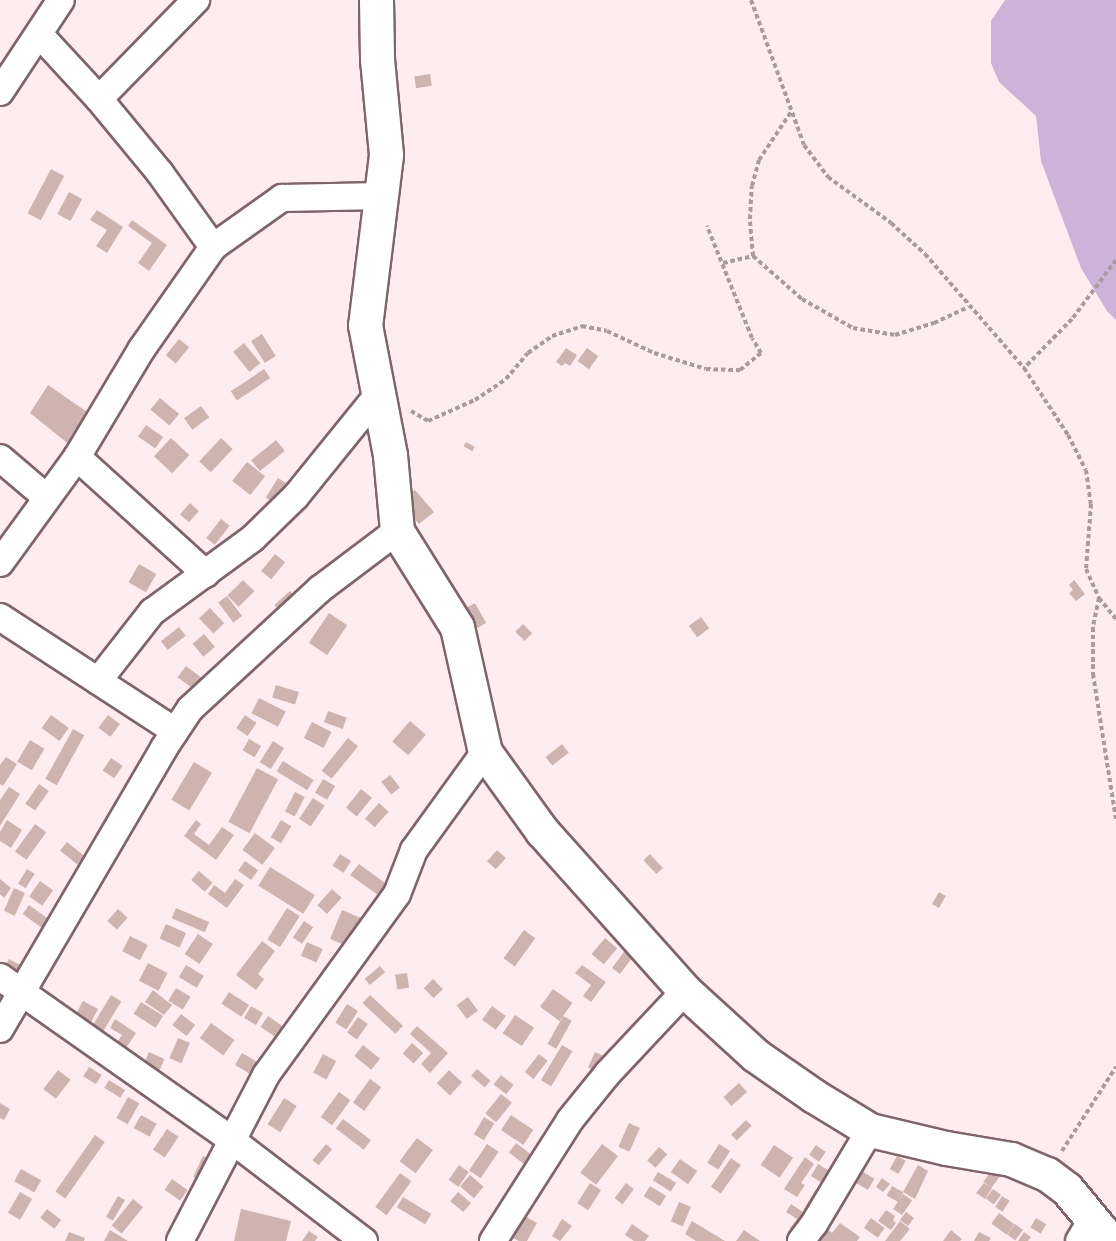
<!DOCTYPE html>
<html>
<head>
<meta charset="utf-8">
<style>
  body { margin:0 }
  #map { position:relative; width:1116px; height:1241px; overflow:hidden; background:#ffecf0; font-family:"Fira Sans Condensed",sans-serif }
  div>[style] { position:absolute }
  .water>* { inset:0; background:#ccb3da }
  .building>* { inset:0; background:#cfb3ae; transform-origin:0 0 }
  .path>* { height:4px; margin-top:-2px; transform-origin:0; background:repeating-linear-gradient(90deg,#a99a9d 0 4.5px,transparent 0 7.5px) }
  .roads { filter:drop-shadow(2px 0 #7f656b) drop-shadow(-2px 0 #7f656b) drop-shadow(0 2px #7f656b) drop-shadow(0 -2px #7f656b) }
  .street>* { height:26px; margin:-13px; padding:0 13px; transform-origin:13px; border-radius:13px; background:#fff }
  .secondary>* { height:33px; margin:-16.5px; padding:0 16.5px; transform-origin:16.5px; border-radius:16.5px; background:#fff }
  span { translate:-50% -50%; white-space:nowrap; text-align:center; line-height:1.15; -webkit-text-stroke:6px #ffecf0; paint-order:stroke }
</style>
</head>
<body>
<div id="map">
  <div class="water">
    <i style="clip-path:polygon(1005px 0,1116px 0,1116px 320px,1107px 311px,1081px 268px,1041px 161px,1036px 116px,999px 82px,991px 63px,991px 21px)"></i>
  </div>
  <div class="building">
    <i style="left:430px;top:74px;width:12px;height:16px;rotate:81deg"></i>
    <i style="left:51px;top:169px;width:15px;height:50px;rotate:28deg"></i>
    <i style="left:69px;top:192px;width:15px;height:25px;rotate:28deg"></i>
    <i style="clip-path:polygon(97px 210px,123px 227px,107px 253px,96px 246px,107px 230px,90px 220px)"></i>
    <i style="clip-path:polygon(132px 220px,167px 245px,149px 271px,138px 263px,152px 243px,128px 226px)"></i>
    <i style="left:262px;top:334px;width:26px;height:13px;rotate:58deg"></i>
    <i style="left:179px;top:339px;width:13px;height:21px;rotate:39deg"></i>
    <i style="left:244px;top:343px;width:26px;height:14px;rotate:51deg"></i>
    <i style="clip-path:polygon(566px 348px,577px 355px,570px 366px,565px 363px,562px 366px,556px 362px)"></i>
    <i style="left:587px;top:348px;width:14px;height:16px;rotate:36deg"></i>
    <i style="left:264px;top:369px;width:11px;height:40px;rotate:56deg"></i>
    <i style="clip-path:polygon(48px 385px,96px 418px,76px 450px,30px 413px)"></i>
    <i style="left:160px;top:398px;width:25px;height:15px;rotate:40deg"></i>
    <i style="left:201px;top:406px;width:14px;height:21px;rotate:54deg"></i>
    <i style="left:146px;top:425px;width:21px;height:14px;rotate:35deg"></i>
    <i style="left:171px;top:438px;width:25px;height:25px;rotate:43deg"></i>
    <i style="left:221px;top:438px;width:16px;height:32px;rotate:43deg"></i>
    <i style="left:276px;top:440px;width:14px;height:32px;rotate:51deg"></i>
    <i style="left:466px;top:442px;width:10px;height:5px;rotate:29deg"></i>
    <i style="left:247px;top:462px;width:23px;height:24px;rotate:38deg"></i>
    <i style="left:278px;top:478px;width:28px;height:23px;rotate:32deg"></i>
    <i style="clip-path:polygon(415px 490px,434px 512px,419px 524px,407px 510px,413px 505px,406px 497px)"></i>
    <i style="left:190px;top:503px;width:12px;height:15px;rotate:42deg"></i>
    <i style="left:221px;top:519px;width:11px;height:24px;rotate:38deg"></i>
    <i style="left:275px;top:554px;width:13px;height:22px;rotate:39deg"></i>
    <i style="left:139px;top:564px;width:20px;height:21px;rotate:30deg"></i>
    <i style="left:243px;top:580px;width:16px;height:22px;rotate:45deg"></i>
    <i style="clip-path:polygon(1074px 580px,1085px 594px,1076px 601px,1069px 593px,1073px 590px,1069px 585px)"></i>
    <i style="left:290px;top:591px;width:13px;height:21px;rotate:48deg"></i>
    <i style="left:227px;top:596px;width:25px;height:11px;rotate:53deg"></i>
    <i style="left:475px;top:603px;width:23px;height:10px;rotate:61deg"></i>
    <i style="left:210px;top:608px;width:21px;height:15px;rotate:47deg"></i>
    <i style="left:329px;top:613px;width:22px;height:36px;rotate:34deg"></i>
    <i style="left:701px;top:617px;width:14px;height:15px;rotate:54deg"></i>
    <i style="left:523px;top:624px;width:13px;height:11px;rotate:45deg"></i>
    <i style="left:179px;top:627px;width:11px;height:23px;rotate:52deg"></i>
    <i style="left:204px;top:634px;width:17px;height:15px;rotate:50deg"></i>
    <i style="left:186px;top:666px;width:26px;height:14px;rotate:37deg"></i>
    <i style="left:276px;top:685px;width:24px;height:13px;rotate:17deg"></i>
    <i style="left:259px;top:698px;width:30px;height:17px;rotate:27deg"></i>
    <i style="left:328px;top:711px;width:20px;height:12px;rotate:20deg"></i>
    <i style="left:51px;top:715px;width:22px;height:16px;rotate:36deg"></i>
    <i style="left:108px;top:715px;width:15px;height:16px;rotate:37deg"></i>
    <i style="left:245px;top:715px;width:14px;height:16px;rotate:34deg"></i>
    <i style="left:410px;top:721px;width:21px;height:27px;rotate:41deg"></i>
    <i style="left:312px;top:722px;width:22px;height:18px;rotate:27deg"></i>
    <i style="left:73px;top:729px;width:13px;height:57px;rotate:29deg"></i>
    <i style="left:348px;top:738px;width:13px;height:42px;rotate:39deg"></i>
    <i style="left:249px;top:739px;width:14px;height:13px;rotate:30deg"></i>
    <i style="left:30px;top:740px;width:17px;height:25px;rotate:31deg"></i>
    <i style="left:273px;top:741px;width:13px;height:25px;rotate:32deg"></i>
    <i style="left:562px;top:744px;width:11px;height:21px;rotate:52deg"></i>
    <i style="clip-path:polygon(6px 757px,17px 764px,3px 786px,0 784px,0 765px)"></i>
    <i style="left:111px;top:758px;width:14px;height:15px;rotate:34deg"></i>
    <i style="left:283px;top:761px;width:36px;height:12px;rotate:32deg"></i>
    <i style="left:194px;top:762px;width:21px;height:44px;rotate:31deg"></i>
    <i style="left:257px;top:768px;width:24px;height:61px;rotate:28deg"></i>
    <i style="left:390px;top:775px;width:16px;height:11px;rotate:52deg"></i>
    <i style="left:323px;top:779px;width:14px;height:16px;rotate:30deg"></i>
    <i style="left:39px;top:784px;width:12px;height:24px;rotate:35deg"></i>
    <i style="clip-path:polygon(9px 787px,20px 794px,0 826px,0 800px)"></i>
    <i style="left:361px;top:789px;width:14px;height:24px;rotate:39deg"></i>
    <i style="left:295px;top:792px;width:11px;height:22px;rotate:27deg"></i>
    <i style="left:313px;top:798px;width:14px;height:25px;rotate:34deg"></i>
    <i style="left:379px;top:803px;width:13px;height:21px;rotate:42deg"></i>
    <i style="clip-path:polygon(7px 820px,22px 830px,11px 848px,0 841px,0 832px)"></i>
    <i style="clip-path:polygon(196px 820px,201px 824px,194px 834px,209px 845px,222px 827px,234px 835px,216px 860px,184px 836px)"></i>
    <i style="left:281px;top:820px;width:12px;height:20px;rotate:31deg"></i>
    <i style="left:35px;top:824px;width:14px;height:34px;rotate:36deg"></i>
    <i style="left:255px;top:833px;width:25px;height:21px;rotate:37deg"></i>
    <i style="left:67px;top:842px;width:22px;height:11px;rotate:39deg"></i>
    <i style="left:497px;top:850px;width:12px;height:15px;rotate:42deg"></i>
    <i style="left:340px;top:854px;width:13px;height:14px;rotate:32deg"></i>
    <i style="left:650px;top:854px;width:19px;height:9px;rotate:47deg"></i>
    <i style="left:245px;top:861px;width:16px;height:12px;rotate:35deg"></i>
    <i style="clip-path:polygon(359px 864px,393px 889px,409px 866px,419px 873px,395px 907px,350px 875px)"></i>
    <i style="left:270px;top:867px;width:53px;height:22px;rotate:32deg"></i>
    <i style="left:27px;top:869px;width:9px;height:17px;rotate:32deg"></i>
    <i style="left:199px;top:871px;width:18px;height:12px;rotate:41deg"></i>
    <i style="clip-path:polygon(0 879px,11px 888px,4px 898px,0 894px)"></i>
    <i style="clip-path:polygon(235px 879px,244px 885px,227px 908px,208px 894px,214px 885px,225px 893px)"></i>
    <i style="left:40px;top:881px;width:16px;height:19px;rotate:35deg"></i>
    <i style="left:14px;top:888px;width:12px;height:25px;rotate:24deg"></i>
    <i style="left:332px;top:889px;width:13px;height:22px;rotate:42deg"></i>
    <i style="left:939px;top:892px;width:8px;height:14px;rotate:30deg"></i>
    <i style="left:29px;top:905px;width:24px;height:11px;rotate:36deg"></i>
    <i style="left:176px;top:908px;width:36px;height:11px;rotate:23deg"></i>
    <i style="left:287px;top:908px;width:15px;height:37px;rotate:32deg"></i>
    <i style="left:118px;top:909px;width:13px;height:16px;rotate:42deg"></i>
    <i style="clip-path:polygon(342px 910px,361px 918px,354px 936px,365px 953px,330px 939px)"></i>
    <i style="left:304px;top:921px;width:11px;height:20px;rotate:34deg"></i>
    <i style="left:166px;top:924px;width:22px;height:16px;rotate:24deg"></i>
    <i style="left:524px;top:930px;width:14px;height:35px;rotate:36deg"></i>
    <i style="left:198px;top:934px;width:18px;height:24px;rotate:34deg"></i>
    <i style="left:130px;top:936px;width:20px;height:17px;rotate:27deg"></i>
    <i style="left:605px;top:938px;width:16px;height:21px;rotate:40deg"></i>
    <i style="clip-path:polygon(262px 941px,275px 951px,258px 974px,264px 979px,256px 990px,236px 975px)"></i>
    <i style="left:307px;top:942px;width:17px;height:15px;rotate:24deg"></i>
    <i style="left:624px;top:952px;width:10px;height:20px;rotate:37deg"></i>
    <i style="left:9px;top:959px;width:19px;height:13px;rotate:28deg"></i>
    <i style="left:148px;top:963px;width:22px;height:20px;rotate:27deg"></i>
    <i style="left:186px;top:965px;width:21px;height:14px;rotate:31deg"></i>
    <i style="clip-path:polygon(582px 965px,606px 982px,591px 1002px,583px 996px,591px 985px,575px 973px)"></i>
    <i style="left:380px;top:966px;width:8px;height:20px;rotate:50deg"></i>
    <i style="left:407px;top:973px;width:15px;height:12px;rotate:82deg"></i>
    <i style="left:433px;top:979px;width:14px;height:13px;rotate:45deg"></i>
    <i style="left:176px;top:988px;width:17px;height:15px;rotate:31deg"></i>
    <i style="left:553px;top:989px;width:24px;height:22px;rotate:36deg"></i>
    <i style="clip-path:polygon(153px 990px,172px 1005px,164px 1015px,145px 1002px)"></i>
    <i style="left:229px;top:992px;width:24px;height:14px;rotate:33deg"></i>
    <i style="left:111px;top:995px;width:12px;height:36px;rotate:31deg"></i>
    <i style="left:370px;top:995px;width:45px;height:11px;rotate:43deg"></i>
    <i style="left:468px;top:997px;width:17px;height:14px;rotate:54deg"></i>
    <i style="left:83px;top:1001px;width:17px;height:21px;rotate:28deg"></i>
    <i style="left:141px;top:1002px;width:26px;height:14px;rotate:32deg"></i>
    <i style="left:347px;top:1004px;width:13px;height:22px;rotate:32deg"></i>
    <i style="left:251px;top:1006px;width:14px;height:14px;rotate:30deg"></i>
    <i style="left:492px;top:1006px;width:17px;height:17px;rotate:36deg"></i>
    <i style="left:181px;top:1014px;width:18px;height:14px;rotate:38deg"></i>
    <i style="left:515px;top:1015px;width:23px;height:22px;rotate:34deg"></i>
    <i style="left:268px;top:1016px;width:39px;height:13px;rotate:35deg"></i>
    <i style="left:563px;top:1016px;width:10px;height:32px;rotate:29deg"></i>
    <i style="left:358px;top:1017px;width:12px;height:19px;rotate:35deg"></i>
    <i style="clip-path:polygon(115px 1019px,136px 1033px,122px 1054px,113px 1048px,122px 1035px,110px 1028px)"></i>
    <i style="left:211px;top:1023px;width:29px;height:19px;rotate:36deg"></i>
    <i style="clip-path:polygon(417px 1026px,448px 1053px,430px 1073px,421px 1064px,431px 1053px,410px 1034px)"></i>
    <i style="left:178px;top:1038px;width:13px;height:22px;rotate:23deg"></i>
    <i style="left:412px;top:1043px;width:15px;height:14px;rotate:42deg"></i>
    <i style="left:363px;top:1045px;width:22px;height:14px;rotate:39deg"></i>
    <i style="left:562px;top:1045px;width:12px;height:41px;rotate:31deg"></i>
    <i style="left:149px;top:1052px;width:17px;height:12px;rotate:24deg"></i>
    <i style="left:595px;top:1052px;width:12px;height:17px;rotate:24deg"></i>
    <i style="left:242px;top:1053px;width:30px;height:14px;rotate:30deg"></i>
    <i style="left:323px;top:1054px;width:15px;height:21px;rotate:28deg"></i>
    <i style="left:539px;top:1054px;width:11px;height:23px;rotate:38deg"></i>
    <i style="left:89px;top:1067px;width:15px;height:11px;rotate:32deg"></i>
    <i style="left:477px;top:1069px;width:18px;height:9px;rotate:41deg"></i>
    <i style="left:58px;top:1070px;width:16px;height:24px;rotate:38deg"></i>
    <i style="left:449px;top:1070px;width:18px;height:18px;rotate:43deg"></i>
    <i style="left:501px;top:1075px;width:16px;height:12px;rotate:38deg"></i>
    <i style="left:370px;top:1079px;width:14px;height:29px;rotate:36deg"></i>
    <i style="left:109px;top:1080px;width:19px;height:9px;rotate:32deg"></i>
    <i style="left:739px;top:1083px;width:12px;height:21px;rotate:48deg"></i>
    <i style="left:339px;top:1092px;width:14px;height:31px;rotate:36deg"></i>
    <i style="left:501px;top:1094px;width:14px;height:25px;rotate:39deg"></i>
    <i style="left:128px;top:1097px;width:13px;height:24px;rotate:29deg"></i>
    <i style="left:284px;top:1098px;width:15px;height:31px;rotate:32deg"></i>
    <i style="clip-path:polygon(0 1103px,10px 1109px,4px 1120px,0 1118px)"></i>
    <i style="left:141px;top:1115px;width:18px;height:15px;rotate:29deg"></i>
    <i style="left:511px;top:1115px;width:27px;height:18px;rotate:34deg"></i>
    <i style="left:484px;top:1117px;width:12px;height:20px;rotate:31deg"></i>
    <i style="left:343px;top:1119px;width:35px;height:12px;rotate:37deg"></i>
    <i style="left:746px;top:1120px;width:8px;height:21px;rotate:45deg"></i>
    <i style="left:629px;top:1123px;width:12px;height:26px;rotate:24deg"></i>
    <i style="left:167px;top:1129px;width:14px;height:25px;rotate:34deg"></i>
    <i style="left:95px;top:1135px;width:12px;height:69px;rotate:35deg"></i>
    <i style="left:417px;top:1138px;width:20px;height:29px;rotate:37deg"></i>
    <i style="left:516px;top:1143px;width:20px;height:12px;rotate:37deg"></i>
    <i style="left:326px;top:1144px;width:8px;height:21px;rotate:40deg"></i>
    <i style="left:487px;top:1144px;width:14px;height:32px;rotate:34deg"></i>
    <i style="left:602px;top:1144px;width:20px;height:36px;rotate:37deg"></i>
    <i style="left:719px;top:1144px;width:13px;height:22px;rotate:32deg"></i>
    <i style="left:774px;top:1145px;width:23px;height:24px;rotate:34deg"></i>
    <i style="left:816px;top:1145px;width:12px;height:12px;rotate:35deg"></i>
    <i style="left:659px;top:1147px;width:11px;height:18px;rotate:41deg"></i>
    <i style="left:203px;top:1156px;width:23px;height:23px;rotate:25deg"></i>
    <i style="left:897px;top:1156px;width:10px;height:15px;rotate:29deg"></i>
    <i style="clip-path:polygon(805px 1157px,814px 1164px,801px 1183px,805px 1185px,797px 1197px,784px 1189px)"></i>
    <i style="left:731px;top:1158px;width:12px;height:35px;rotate:35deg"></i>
    <i style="left:680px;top:1159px;width:21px;height:16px;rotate:35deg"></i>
    <i style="left:818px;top:1164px;width:12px;height:14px;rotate:31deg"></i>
    <i style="left:459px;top:1165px;width:12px;height:18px;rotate:35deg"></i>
    <i style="clip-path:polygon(918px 1165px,928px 1171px,915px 1199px,903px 1192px)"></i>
    <i style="left:21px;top:1169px;width:23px;height:14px;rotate:29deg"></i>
    <i style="left:993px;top:1169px;width:10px;height:16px;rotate:37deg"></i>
    <i style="left:860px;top:1170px;width:17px;height:13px;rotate:31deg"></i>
    <i style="left:658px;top:1172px;width:21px;height:10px;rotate:31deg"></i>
    <i style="left:400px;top:1173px;width:14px;height:42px;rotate:36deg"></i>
    <i style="left:470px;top:1175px;width:18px;height:15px;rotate:41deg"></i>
    <i style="clip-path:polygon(882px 1178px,890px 1184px,883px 1192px,876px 1187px)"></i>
    <i style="left:172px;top:1179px;width:19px;height:13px;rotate:35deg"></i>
    <i style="left:590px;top:1183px;width:13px;height:24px;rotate:32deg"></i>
    <i style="left:626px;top:1183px;width:10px;height:19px;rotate:37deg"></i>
    <i style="clip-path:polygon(984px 1183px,992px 1188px,985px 1199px,976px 1193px)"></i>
    <i style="left:650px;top:1186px;width:19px;height:12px;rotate:32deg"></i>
    <i style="left:892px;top:1186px;width:13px;height:11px;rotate:29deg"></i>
    <i style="left:816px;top:1189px;width:12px;height:25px;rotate:31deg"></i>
    <i style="left:993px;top:1189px;width:10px;height:12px;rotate:37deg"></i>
    <i style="left:20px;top:1192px;width:14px;height:24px;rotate:30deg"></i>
    <i style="left:458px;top:1192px;width:17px;height:12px;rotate:40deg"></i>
    <i style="left:903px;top:1194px;width:11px;height:18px;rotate:34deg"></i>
    <i style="left:118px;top:1196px;width:8px;height:24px;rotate:30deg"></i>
    <i style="left:1002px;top:1196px;width:9px;height:13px;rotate:32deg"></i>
    <i style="left:403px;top:1197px;width:33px;height:12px;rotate:31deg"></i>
    <i style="left:133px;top:1199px;width:13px;height:34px;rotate:39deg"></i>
    <i style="left:679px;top:1202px;width:13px;height:21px;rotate:23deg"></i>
    <i style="clip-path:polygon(791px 1204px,812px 1218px,800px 1235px,790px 1228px,797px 1219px,786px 1212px)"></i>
    <i style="left:47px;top:1209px;width:18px;height:11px;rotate:38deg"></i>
    <i style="clip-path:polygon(241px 1209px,291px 1221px,286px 1241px,234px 1241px)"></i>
    <i style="clip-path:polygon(886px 1210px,895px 1216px,893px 1220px,896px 1223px,891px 1230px,878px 1221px)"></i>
    <i style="left:906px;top:1212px;width:10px;height:10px;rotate:37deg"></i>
    <i style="left:999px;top:1213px;width:19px;height:13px;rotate:36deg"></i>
    <i style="clip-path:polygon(523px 1215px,537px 1223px,527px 1241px,519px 1241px,511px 1237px)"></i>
    <i style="left:871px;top:1218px;width:17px;height:12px;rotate:36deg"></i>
    <i style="left:1036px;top:1218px;width:12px;height:11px;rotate:31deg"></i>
    <i style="clip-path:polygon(562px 1219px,572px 1226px,560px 1241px,552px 1236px)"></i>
    <i style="clip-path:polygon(692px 1221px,725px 1241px,696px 1241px,685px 1234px)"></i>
    <i style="clip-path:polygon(900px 1221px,910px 1229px,900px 1241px,885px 1241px)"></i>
    <i style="clip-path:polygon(840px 1223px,860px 1237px,857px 1241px,819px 1241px,827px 1229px,832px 1233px)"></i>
    <i style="clip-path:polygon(632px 1224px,649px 1236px,645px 1241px,634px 1241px,625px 1235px)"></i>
    <i style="left:1015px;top:1224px;width:10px;height:13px;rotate:37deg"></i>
    <i style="clip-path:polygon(110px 1230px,128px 1241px,104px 1241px)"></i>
    <i style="clip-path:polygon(744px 1230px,760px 1241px,736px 1241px)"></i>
    <i style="clip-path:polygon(951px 1230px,962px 1239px,960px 1241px,943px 1241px)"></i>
    <i style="clip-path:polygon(309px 1231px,318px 1237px,315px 1241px,302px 1241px)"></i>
    <i style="clip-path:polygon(69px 1232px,85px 1238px,84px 1241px,65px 1241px)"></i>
    <i style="clip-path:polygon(979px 1232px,991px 1238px,989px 1241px,974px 1241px)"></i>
    <i style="clip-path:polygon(1024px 1232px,1031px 1237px,1028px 1241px,1018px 1241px)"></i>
  </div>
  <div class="path">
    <i style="left:751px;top:0;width:154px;rotate:69.9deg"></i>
    <i style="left:804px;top:145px;width:40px;rotate:53deg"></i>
    <i style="left:828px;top:177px;width:78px;rotate:36.1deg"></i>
    <i style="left:891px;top:223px;width:46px;rotate:42.4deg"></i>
    <i style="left:925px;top:254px;width:151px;rotate:49deg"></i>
    <i style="left:753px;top:256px;width:37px;rotate:-95deg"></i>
    <i style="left:750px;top:219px;width:33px;rotate:-87deg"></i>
    <i style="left:752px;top:186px;width:27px;rotate:-75deg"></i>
    <i style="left:759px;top:160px;width:58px;rotate:-56.3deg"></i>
    <i style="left:1116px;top:260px;width:74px;rotate:126.7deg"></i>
    <i style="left:1072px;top:319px;width:69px;rotate:134.4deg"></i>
    <i style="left:1024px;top:368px;width:80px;rotate:56.7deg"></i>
    <i style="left:1068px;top:435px;width:39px;rotate:63deg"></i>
    <i style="left:1086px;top:470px;width:34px;rotate:82deg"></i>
    <i style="left:1091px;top:504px;width:65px;rotate:94.4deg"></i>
    <i style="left:1086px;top:569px;width:32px;rotate:66deg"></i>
    <i style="left:1099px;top:598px;width:27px;rotate:51deg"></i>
    <i style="left:723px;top:263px;width:31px;rotate:-13deg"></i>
    <i style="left:753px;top:256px;width:65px;rotate:41.3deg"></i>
    <i style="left:802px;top:299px;width:59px;rotate:29.6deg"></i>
    <i style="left:853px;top:328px;width:43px;rotate:9.5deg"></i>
    <i style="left:895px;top:335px;width:41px;rotate:-17.1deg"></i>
    <i style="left:934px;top:323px;width:38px;rotate:-25deg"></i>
    <i style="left:411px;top:411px;width:20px;rotate:30deg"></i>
    <i style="left:428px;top:421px;width:51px;rotate:-24.1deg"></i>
    <i style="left:475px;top:400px;width:37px;rotate:-34deg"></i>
    <i style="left:506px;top:379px;width:34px;rotate:-50deg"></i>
    <i style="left:528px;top:353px;width:29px;rotate:-35deg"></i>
    <i style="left:552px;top:336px;width:32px;rotate:-18deg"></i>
    <i style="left:582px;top:326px;width:25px;rotate:11deg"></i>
    <i style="left:607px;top:331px;width:52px;rotate:25.1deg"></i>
    <i style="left:654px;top:353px;width:54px;rotate:17.1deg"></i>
    <i style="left:706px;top:369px;width:34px;rotate:2deg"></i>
    <i style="left:740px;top:370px;width:27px;rotate:-39deg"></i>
    <i style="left:761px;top:353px;width:17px;rotate:-121deg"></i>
    <i style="left:752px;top:338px;width:121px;rotate:-111.9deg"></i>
    <i style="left:1099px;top:598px;width:30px;rotate:102deg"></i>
    <i style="left:1093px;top:627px;width:47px;rotate:90deg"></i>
    <i style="left:1093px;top:674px;width:147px;rotate:81deg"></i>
    <i style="left:1062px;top:1151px;width:100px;rotate:-57.3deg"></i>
  </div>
  <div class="roads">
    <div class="street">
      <i style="left:39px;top:34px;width:88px;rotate:47.3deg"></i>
      <i style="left:99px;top:99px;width:96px;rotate:50.5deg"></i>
      <i style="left:160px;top:173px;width:91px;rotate:54.4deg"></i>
      <i style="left:0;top:92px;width:110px;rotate:-56.5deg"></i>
      <i style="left:99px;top:99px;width:139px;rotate:-45.6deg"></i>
      <i style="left:77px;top:457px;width:174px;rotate:42.2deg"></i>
      <i style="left:0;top:458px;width:60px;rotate:40.3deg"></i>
      <i style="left:0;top:563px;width:131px;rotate:-54deg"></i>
      <i style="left:77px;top:457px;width:125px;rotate:-59.1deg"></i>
      <i style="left:141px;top:350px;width:126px;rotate:-55deg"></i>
      <i style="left:213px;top:247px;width:85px;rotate:-35.4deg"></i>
      <i style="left:282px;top:198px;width:100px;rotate:-1.1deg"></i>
      <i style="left:0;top:617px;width:209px;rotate:33.1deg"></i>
      <i style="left:98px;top:681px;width:88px;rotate:-52deg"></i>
      <i style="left:152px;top:612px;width:125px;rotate:-36.2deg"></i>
      <i style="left:253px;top:538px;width:60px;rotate:-44.3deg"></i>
      <i style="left:296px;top:496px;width:129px;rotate:-51deg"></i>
      <i style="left:0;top:977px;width:285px;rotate:35.1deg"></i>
      <i style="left:233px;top:1141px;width:165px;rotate:37.4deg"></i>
      <i style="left:0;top:1029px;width:325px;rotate:-59.7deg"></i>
      <i style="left:164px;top:748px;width:47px;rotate:-56.3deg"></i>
      <i style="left:190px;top:709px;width:177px;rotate:-42.7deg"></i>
      <i style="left:320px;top:589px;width:96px;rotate:-37deg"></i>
      <i style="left:180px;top:1241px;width:187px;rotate:-62.6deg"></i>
      <i style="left:266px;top:1075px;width:223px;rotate:-54.1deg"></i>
      <i style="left:397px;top:894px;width:47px;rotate:-68.9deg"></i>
      <i style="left:414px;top:850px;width:121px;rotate:-54.1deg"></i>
      <i style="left:493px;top:1241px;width:143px;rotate:-57.5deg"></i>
      <i style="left:570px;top:1120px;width:60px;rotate:-51deg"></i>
      <i style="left:608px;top:1073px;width:112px;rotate:-46.8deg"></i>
      <i style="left:801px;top:1241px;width:21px;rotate:-53deg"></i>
      <i style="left:814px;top:1224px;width:109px;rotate:-59.2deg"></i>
      <i style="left:1079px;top:1241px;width:23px;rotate:-59deg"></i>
    </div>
    <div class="secondary">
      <i style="left:376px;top:0;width:59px;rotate:89deg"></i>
      <i style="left:377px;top:59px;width:96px;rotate:84.6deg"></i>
      <i style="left:386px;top:155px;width:171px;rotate:97deg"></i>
      <i style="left:365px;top:325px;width:132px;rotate:79.1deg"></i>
      <i style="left:390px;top:455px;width:76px;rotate:84.7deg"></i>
      <i style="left:397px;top:531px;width:113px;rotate:58deg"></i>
      <i style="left:457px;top:627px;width:128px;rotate:77.4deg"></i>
      <i style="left:485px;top:752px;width:97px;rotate:54.2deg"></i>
      <i style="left:542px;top:831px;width:215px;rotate:48.2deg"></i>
      <i style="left:685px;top:991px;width:95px;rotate:42.4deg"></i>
      <i style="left:755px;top:1055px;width:72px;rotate:34.8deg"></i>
      <i style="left:814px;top:1096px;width:66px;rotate:31.3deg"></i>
      <i style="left:870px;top:1130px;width:78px;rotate:13.3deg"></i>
      <i style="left:946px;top:1148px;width:66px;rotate:9.6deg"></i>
      <i style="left:1011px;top:1159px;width:39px;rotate:23deg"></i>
      <i style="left:1047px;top:1174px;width:25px;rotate:37deg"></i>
      <i style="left:1067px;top:1189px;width:67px;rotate:50.4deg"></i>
    </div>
  </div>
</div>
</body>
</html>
